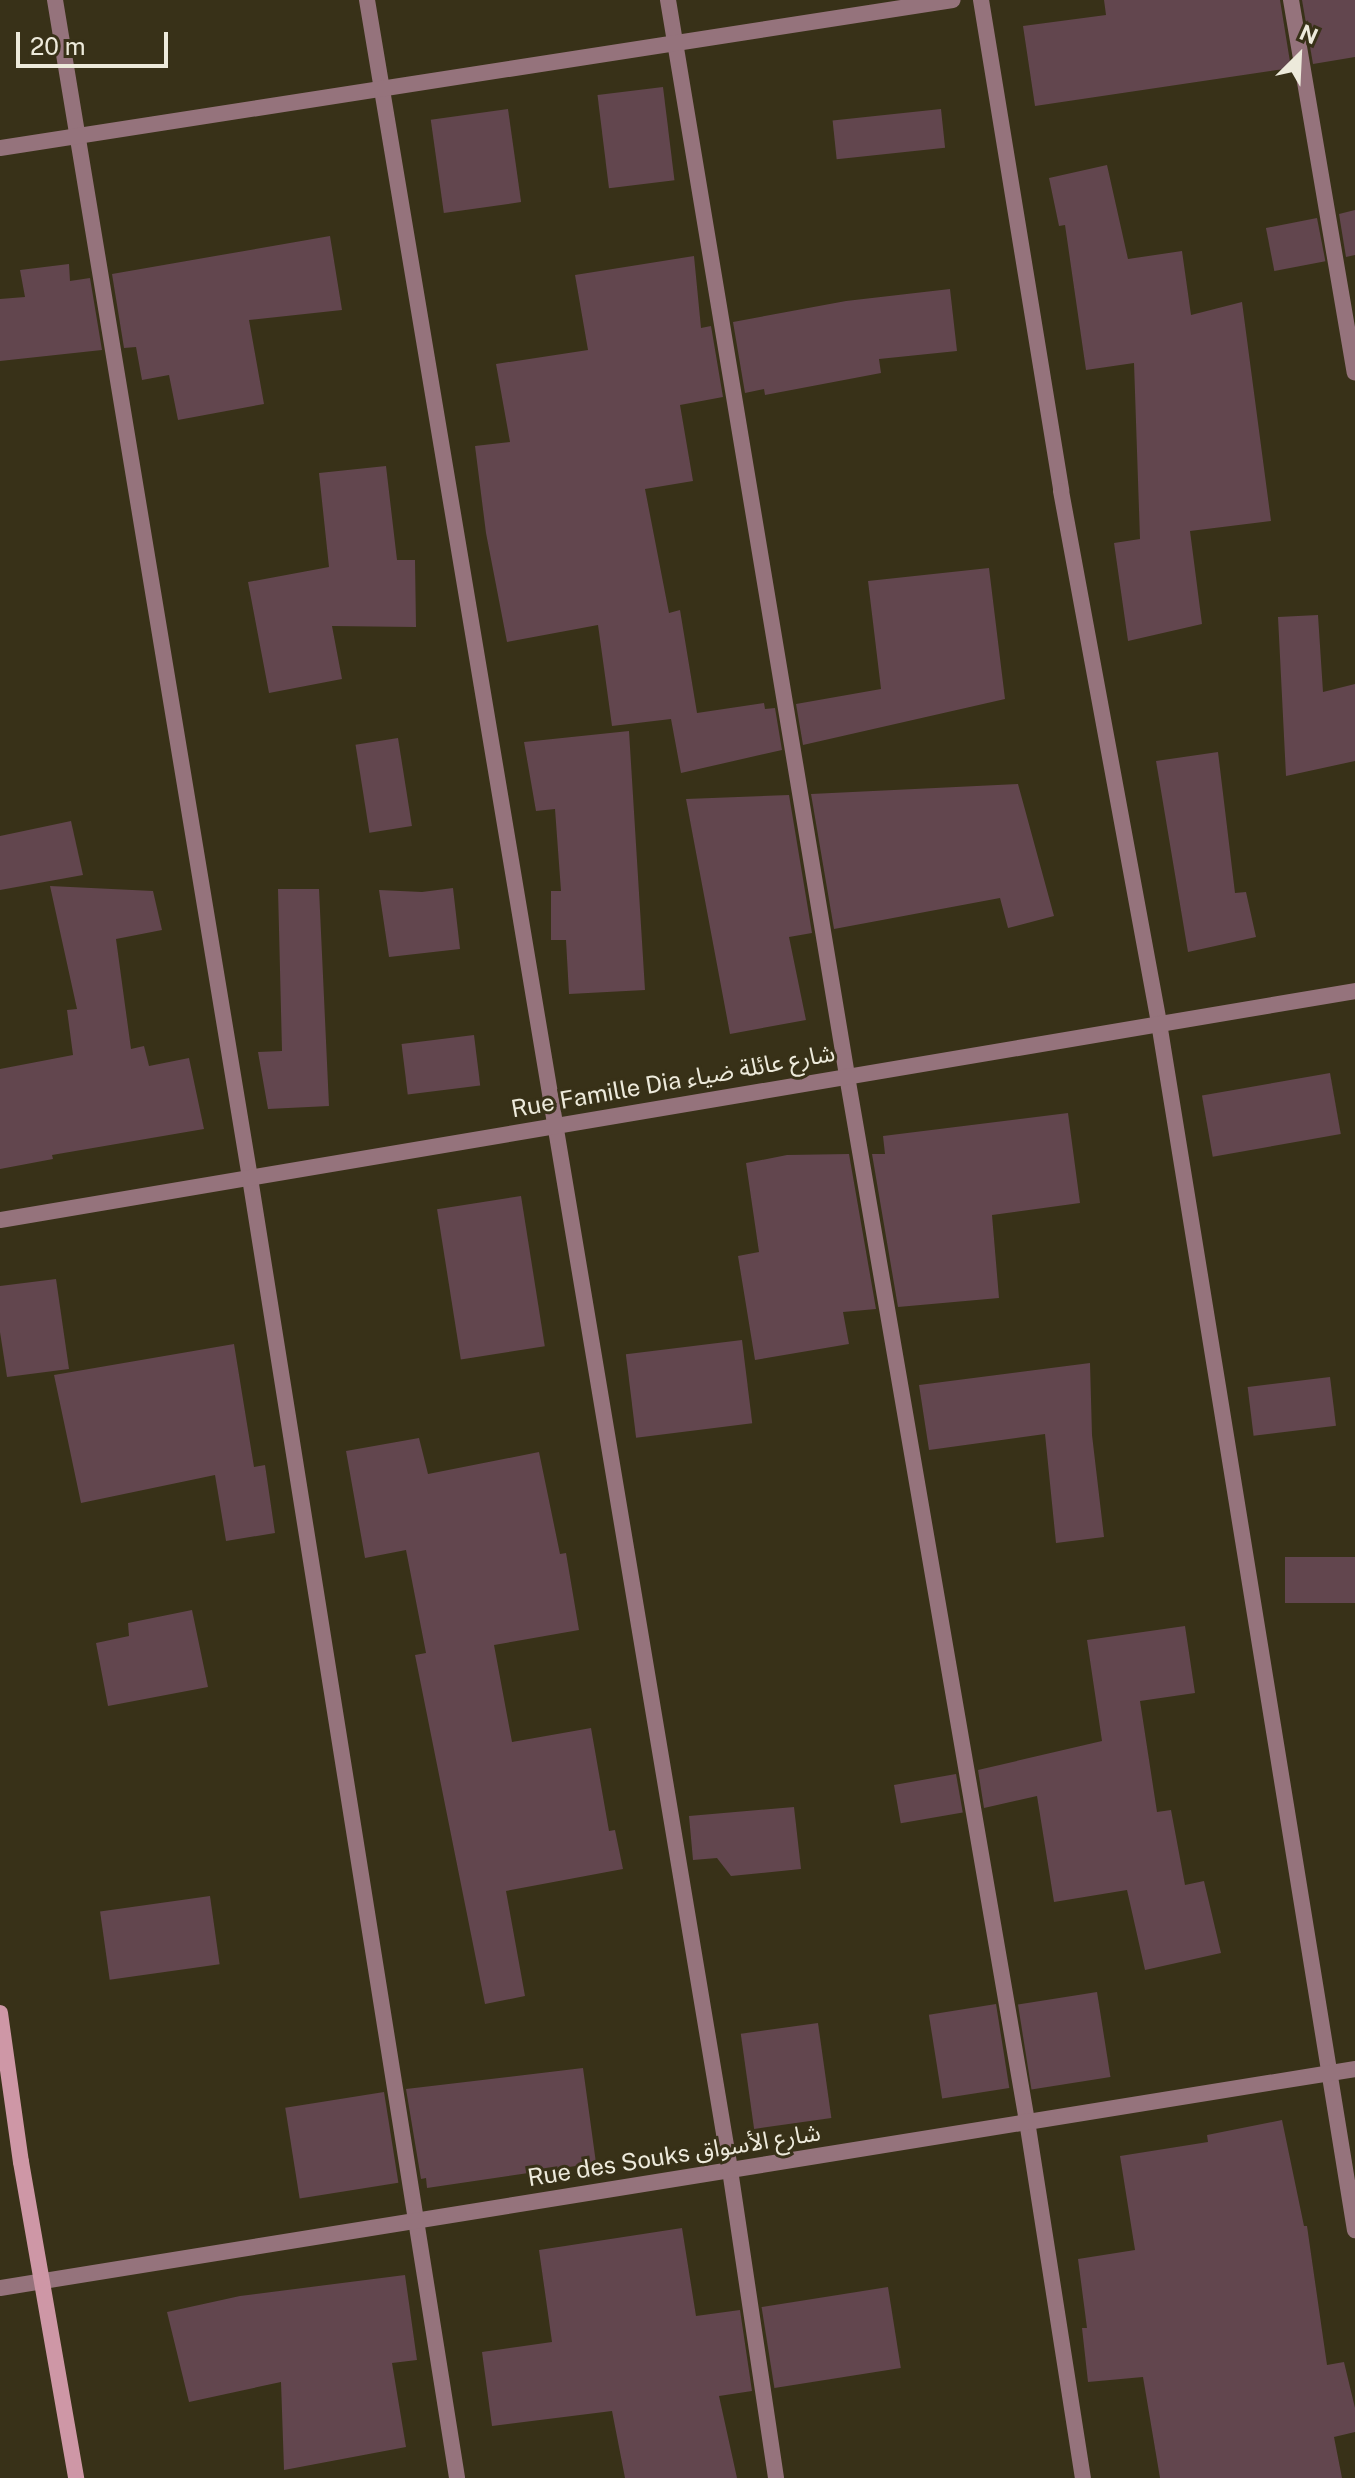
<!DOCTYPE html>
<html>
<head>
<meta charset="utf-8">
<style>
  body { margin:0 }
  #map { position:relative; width:1355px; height:2478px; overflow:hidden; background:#383118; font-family:"Public Sans","Noto Sans Arabic",sans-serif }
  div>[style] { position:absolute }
  .building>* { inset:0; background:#62464e; transform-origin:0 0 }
  .street>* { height:16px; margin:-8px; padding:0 8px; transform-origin:8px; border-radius:8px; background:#95737c }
  .secondary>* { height:16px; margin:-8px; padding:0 8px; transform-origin:8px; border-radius:8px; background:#ce97a6 }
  span { translate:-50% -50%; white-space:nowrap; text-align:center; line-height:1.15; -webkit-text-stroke:6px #383118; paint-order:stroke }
  .street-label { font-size:24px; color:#edeadb }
  .north { position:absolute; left:1259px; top:16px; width:80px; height:80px; -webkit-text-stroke:6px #383118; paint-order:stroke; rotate:24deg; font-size:22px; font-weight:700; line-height:32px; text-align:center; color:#edeadb }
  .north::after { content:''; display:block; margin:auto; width:28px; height:36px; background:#edeadb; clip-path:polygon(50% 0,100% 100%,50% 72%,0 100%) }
  .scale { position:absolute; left:16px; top:32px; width:152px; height:36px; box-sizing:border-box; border:4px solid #edeadb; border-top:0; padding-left:10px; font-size:24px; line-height:28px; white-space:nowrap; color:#edeadb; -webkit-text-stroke:6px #383118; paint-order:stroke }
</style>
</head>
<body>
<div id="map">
  <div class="building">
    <i style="clip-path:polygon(1104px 0,1280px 0,1291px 68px,1035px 106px,1023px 26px,1106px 15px)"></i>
    <i style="clip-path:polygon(1302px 0,1355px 0,1355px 57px,1313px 64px)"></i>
    <i style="left:663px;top:87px;width:94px;height:66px;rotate:83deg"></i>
    <i style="left:508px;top:109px;width:94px;height:78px;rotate:82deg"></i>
    <i style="left:941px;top:109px;width:39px;height:109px;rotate:84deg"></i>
    <i style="clip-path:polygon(1107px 165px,1128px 259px,1182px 251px,1191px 315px,1242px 302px,1271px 521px,1190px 531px,1202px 624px,1128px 641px,1114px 543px,1140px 539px,1134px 363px,1086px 370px,1065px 225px,1059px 226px,1049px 178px)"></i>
    <i style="clip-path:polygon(1355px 210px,1355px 255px,1346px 257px,1339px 214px)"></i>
    <i style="left:1317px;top:218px;width:44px;height:52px;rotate:79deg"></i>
    <i style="clip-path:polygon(330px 236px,342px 310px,249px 320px,264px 404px,178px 420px,169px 375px,142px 380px,136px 347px,124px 348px,112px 274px)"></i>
    <i style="clip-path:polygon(694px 256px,701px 328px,711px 326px,723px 397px,680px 405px,693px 481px,645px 489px,669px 613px,680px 610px,697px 713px,764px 703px,765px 709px,775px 708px,782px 750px,681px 773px,671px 719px,612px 726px,598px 625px,507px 642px,486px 533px,475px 446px,510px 442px,496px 364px,588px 350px,575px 275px)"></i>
    <i style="clip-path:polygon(69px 264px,70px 281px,90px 278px,102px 350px,0 361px,0 299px,25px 297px,20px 270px)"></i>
    <i style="clip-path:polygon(950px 289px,957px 351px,879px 359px,881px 373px,765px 395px,764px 389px,745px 393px,733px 322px,846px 301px)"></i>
    <i style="clip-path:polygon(386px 466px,397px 560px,415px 560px,416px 627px,332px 626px,342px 679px,269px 693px,248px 582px,329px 567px,319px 473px)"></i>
    <i style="clip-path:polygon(989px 568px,1005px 699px,803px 745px,796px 704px,881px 689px,868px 581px)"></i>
    <i style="clip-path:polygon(1318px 615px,1323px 692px,1355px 684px,1355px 761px,1286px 776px,1278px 617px)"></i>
    <i style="clip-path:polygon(629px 731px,645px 990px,569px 994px,566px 940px,551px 940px,551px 891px,561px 891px,555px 809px,536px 811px,524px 742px)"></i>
    <i style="left:398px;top:738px;width:89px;height:43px;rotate:81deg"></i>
    <i style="clip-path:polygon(1218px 752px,1235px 893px,1246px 892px,1256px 937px,1188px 952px,1156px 761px)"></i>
    <i style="clip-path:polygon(1018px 784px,1054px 916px,1008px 928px,1000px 898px,834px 929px,811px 794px)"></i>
    <i style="clip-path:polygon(789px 795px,812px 933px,789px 937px,806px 1020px,730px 1034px,686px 799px)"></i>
    <i style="clip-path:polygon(71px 821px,83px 875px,0 890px,0 836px)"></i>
    <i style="clip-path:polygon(50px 886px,153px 891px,162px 930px,116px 939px,131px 1049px,144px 1046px,149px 1066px,189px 1058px,204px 1129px,52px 1155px,53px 1159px,0 1169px,0 1069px,73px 1055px,67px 1010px,77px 1009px)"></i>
    <i style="clip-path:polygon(453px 888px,460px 949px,389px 957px,379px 890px,422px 892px)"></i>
    <i style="clip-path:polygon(278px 889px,319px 889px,329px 1106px,268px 1109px,258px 1052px,282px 1051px)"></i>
    <i style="left:474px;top:1035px;width:51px;height:73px;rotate:83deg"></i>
    <i style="left:1330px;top:1073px;width:62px;height:130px;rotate:80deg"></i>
    <i style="clip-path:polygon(1068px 1113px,1080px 1203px,992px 1215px,999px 1298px,898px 1307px,872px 1154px,885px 1154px,883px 1136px)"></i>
    <i style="clip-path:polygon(849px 1154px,876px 1309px,843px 1312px,849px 1344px,755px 1360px,738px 1256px,759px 1252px,746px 1163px,787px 1155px)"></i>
    <i style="left:521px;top:1196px;width:152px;height:85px;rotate:81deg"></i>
    <i style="clip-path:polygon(56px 1279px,69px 1369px,7px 1377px,0 1332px,0 1286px)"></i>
    <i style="left:742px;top:1340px;width:84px;height:117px;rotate:83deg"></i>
    <i style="clip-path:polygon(234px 1344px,254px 1467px,265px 1465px,275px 1533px,226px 1541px,215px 1475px,81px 1503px,54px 1375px)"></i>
    <i style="clip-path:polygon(1090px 1363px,1092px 1435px,1104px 1537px,1056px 1543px,1045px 1434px,929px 1450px,919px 1385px)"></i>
    <i style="left:1330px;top:1377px;width:49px;height:83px;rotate:83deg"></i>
    <i style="clip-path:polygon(419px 1438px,428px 1474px,539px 1452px,560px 1554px,566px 1553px,579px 1630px,494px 1645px,512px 1742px,591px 1728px,609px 1831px,615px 1830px,623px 1869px,506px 1891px,525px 1996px,485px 2004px,415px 1655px,426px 1653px,406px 1550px,365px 1558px,346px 1451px)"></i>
    <i style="left:1355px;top:1557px;width:46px;height:70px;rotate:90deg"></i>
    <i style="clip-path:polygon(192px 1610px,208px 1687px,108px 1706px,96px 1643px,129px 1636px,128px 1623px)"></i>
    <i style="clip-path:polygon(1185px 1626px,1195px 1693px,1140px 1701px,1157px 1812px,1171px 1810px,1185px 1885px,1204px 1881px,1221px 1953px,1145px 1970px,1127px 1890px,1054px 1902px,1037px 1796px,984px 1808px,978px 1770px,1102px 1741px,1087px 1640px)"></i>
    <i style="left:956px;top:1774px;width:39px;height:63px;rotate:80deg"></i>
    <i style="clip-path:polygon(794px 1807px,801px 1869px,731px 1876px,717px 1858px,693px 1860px,689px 1816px)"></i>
    <i style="left:210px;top:1896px;width:69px;height:111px;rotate:82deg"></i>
    <i style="left:1097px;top:1992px;width:86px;height:80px;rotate:81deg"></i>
    <i style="left:996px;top:2004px;width:85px;height:68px;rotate:81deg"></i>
    <i style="left:818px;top:2023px;width:96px;height:78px;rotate:82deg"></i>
    <i style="clip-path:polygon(583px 2068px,596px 2163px,427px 2188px,426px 2178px,421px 2179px,406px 2089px)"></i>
    <i style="left:384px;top:2092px;width:92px;height:100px;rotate:81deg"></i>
    <i style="clip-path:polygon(1282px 2120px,1304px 2226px,1307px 2226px,1327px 2365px,1344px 2362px,1355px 2408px,1355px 2432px,1334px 2437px,1342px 2478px,1160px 2478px,1143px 2377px,1088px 2382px,1082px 2328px,1087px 2328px,1078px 2259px,1135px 2250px,1120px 2156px,1208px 2142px,1207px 2135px)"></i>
    <i style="clip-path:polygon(682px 2228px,696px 2316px,740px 2310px,752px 2391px,719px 2396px,737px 2478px,625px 2478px,612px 2411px,492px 2426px,482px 2352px,552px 2342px,539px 2250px)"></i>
    <i style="clip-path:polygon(405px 2275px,417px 2360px,392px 2363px,406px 2447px,284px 2470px,281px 2382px,189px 2402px,167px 2312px,240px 2296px)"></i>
    <i style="left:888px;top:2287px;width:82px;height:128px;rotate:81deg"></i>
  </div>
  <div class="street">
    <i style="left:55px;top:0;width:1194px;rotate:80.6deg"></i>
    <i style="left:250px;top:1178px;width:1316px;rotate:80.95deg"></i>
    <i style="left:367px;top:0;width:2200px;rotate:80.5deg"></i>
    <i style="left:730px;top:2170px;width:311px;rotate:81.5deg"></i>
    <i style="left:668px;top:0;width:1091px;rotate:80.55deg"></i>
    <i style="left:847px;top:1076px;width:1060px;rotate:80.23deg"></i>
    <i style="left:1027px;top:2121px;width:361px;rotate:81.1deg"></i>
    <i style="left:981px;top:0;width:497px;rotate:80.7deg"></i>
    <i style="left:1061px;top:491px;width:541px;rotate:79.56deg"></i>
    <i style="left:1159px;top:1023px;width:1223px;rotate:80.78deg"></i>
    <i style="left:1291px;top:0;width:378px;rotate:80.3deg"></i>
    <i style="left:0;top:148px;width:964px;rotate:-8.83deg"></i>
    <i style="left:0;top:1220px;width:1374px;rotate:-9.59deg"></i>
    <i style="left:0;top:2288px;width:1373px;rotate:-9.18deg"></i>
  </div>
  <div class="secondary">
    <i style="left:0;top:2013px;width:150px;rotate:82deg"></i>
    <i style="left:21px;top:2162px;width:321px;rotate:80.1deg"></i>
  </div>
  <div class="street-label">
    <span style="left:673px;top:1081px;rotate:-10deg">Rue Famille Dia شارع عائلة ضياء</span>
    <span style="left:674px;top:2155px;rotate:-9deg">Rue des Souks شارع الأسواق</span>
  </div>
  <div class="north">N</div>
  <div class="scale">20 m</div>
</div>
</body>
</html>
